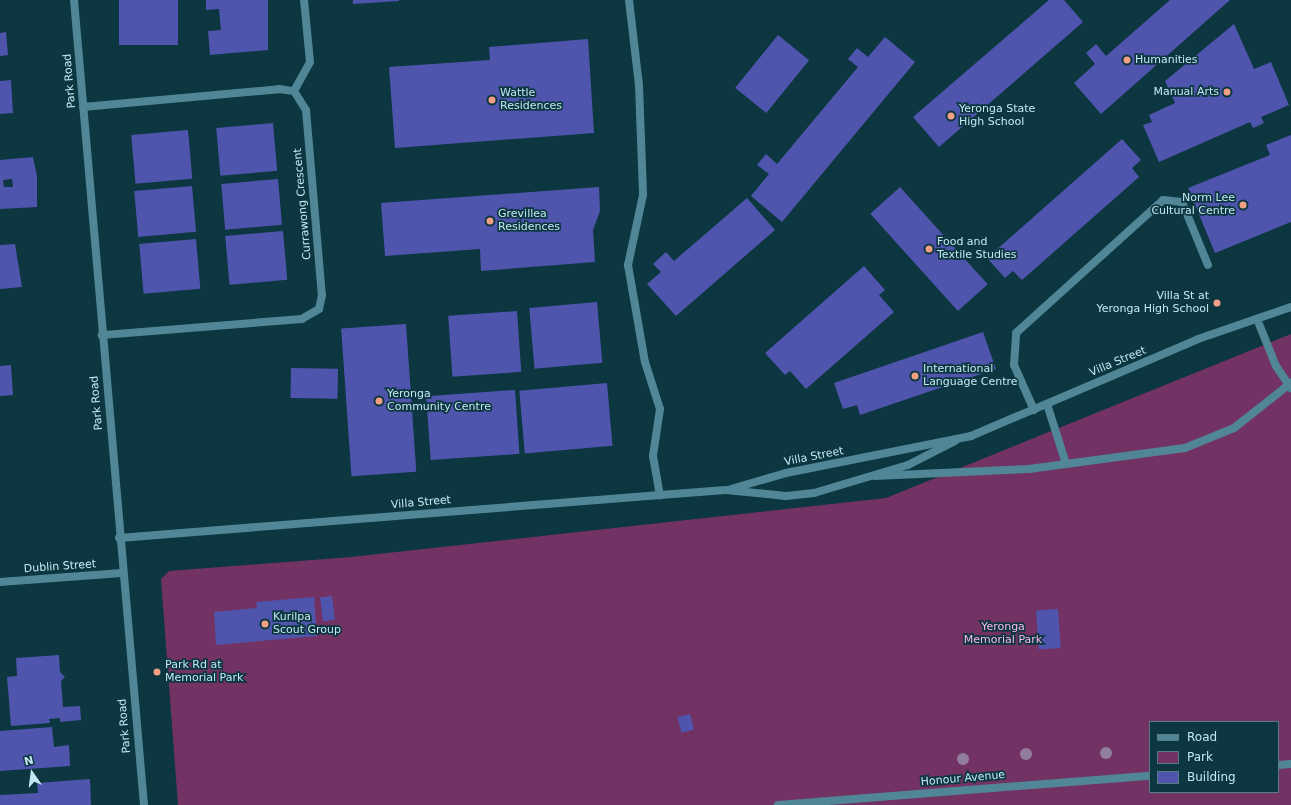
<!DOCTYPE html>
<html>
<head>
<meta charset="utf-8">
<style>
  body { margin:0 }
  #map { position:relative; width:1291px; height:805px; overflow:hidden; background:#0c3640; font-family:"DejaVu Sans",sans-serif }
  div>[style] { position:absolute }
  .green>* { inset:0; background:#723263 }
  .building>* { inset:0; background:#4f55ad; transform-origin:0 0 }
  .service>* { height:8px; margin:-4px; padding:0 4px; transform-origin:4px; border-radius:4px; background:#508695 }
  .minor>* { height:8px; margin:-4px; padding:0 4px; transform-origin:4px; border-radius:4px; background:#508695 }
  .tertiary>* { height:8px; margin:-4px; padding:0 4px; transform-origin:4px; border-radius:4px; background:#508695 }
  .trees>* { width:12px; height:12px; margin:-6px; border-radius:50%; background:#917e9e }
  .dots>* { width:11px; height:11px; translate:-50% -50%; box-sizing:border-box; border:2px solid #0c3640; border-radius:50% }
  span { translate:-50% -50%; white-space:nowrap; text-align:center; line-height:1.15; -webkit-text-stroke:3.5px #0c3640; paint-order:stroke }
  .poi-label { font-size:11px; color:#c4e8f2 }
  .left { translate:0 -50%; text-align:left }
  .right { translate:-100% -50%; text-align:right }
  .street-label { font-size:11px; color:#c4e8f2 }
  .park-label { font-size:11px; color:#fdb9ea }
  .legend { position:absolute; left:1149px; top:721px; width:130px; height:72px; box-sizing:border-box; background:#0c3640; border:1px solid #567d87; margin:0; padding:5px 7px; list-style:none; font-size:12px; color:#c4e8f2 }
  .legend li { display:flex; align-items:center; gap:8px; height:20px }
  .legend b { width:20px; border:1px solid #567d87 }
  .north { position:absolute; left:12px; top:753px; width:40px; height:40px; -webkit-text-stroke:3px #0c3640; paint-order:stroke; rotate:346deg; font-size:11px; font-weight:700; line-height:16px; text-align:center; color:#c4e8f2 }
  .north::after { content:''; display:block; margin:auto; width:14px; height:18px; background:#c4e8f2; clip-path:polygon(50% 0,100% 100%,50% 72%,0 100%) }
</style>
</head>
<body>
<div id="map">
  <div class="green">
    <i style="clip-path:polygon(evenodd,1291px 334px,1291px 805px,178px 805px,161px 579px,169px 571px,351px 557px,886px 498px,1291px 334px,1150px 722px,1278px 722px,1278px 792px,1150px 792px,1150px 722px)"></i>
  </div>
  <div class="building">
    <i style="left:119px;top:0;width:59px;height:45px"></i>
    <i style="clip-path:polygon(206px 0,268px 0,268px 50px,210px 55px,208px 31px,221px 30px,219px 9px,206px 10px)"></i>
    <i style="clip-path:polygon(353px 0,399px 0,399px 1px,353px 4px)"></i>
    <i style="clip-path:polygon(1049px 0,1064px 0,1083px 22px,939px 147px,913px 117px)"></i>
    <i style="clip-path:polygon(1170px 0,1230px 0,1101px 114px,1074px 83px,1095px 64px,1086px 53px,1096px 44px,1106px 56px)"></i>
    <i style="clip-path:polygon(1234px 24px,1254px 69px,1271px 62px,1289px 105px,1261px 117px,1264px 123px,1253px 128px,1250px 122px,1159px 162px,1143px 125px,1152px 122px,1149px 115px,1175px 103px,1165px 81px)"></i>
    <i style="clip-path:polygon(6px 32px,8px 55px,0 56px,0 33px)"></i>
    <i style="left:778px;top:35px;width:40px;height:68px;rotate:39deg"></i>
    <i style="clip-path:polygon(885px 37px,915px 62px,782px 222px,751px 196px,769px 174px,757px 165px,766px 154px,777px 164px,858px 67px,848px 59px,857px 48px,868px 57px)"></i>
    <i style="clip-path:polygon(588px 39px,594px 133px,395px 148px,389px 67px,490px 60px,489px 47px)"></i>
    <i style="clip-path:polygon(11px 80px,13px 113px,0 114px,0 81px)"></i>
    <i style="left:273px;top:123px;width:48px;height:57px;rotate:85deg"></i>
    <i style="left:188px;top:130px;width:49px;height:57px;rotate:85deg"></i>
    <i style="clip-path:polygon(1291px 135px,1291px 222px,1215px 253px,1188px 188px,1270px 155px,1266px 145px)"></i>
    <i style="clip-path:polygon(1122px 139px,1141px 160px,1132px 168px,1139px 177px,1022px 280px,1013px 271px,1005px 278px,987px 258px)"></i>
    <i style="clip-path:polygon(evenodd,33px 157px,37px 176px,37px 207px,0 209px,0 160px,33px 157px,12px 179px,13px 187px,4px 187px,3px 180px,12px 179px)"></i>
    <i style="left:278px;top:179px;width:46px;height:57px;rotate:85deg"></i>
    <i style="left:192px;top:186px;width:46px;height:58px;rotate:85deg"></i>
    <i style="clip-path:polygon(599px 187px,600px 211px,593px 230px,595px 262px,481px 271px,480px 249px,385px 256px,381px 203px)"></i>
    <i style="left:900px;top:187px;width:131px;height:40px;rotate:48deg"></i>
    <i style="clip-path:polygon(747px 198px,775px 230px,676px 316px,647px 284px,661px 272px,653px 264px,666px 252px,674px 261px)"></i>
    <i style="left:283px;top:231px;width:49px;height:58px;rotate:85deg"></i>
    <i style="left:196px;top:239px;width:50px;height:57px;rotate:85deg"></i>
    <i style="clip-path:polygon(15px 244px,22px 287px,0 289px,0 245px)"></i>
    <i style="clip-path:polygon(864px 266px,885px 290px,879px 295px,894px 312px,806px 389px,790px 371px,785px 375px,765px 353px)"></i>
    <i style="left:597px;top:302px;width:61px;height:68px;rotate:85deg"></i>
    <i style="left:517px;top:311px;width:61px;height:69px;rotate:86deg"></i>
    <i style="left:406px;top:324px;width:148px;height:65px;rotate:86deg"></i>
    <i style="clip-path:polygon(983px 332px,996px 369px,860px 415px,857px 405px,843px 409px,834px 383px)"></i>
    <i style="clip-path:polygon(11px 365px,13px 395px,0 396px,0 366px)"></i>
    <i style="left:291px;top:368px;width:47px;height:30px;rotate:1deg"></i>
    <i style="left:607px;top:383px;width:63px;height:88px;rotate:85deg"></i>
    <i style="left:515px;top:390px;width:64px;height:89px;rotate:86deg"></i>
    <i style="left:332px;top:596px;width:24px;height:12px;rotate:83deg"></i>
    <i style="clip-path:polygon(314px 597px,317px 636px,216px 645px,214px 612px,257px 608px,256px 602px)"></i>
    <i style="left:1058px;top:609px;width:39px;height:22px;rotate:86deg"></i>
    <i style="clip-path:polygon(59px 655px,60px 672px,65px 677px,61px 681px,63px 707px,80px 706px,81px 720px,60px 722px,60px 718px,49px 719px,50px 723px,11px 726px,7px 677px,17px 676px,16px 658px)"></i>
    <i style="left:690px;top:714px;width:16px;height:13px;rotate:75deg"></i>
    <i style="clip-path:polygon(52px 727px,54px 747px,69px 745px,70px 766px,0 771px,0 731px)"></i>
    <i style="clip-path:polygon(90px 779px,91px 805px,0 805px,0 795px,38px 793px,37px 783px)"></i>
  </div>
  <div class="service">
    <i style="left:629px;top:0;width:86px;rotate:83.3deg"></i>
    <i style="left:639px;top:85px;width:110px;rotate:87.9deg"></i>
    <i style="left:643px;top:195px;width:72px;rotate:102.1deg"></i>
    <i style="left:628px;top:265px;width:98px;rotate:80.1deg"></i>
    <i style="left:645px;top:362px;width:49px;rotate:72.3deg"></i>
    <i style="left:660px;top:409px;width:48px;rotate:98.5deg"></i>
    <i style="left:653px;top:456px;width:40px;rotate:80deg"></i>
    <i style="left:1257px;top:319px;width:51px;rotate:68deg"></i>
    <i style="left:1276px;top:366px;width:27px;rotate:56deg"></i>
    <i style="left:1047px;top:404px;width:63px;rotate:72.4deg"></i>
    <i style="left:1034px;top:410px;width:49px;rotate:-114deg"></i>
    <i style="left:1014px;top:365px;width:32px;rotate:-86deg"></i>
    <i style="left:1016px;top:333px;width:198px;rotate:-42.1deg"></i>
    <i style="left:1163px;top:200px;width:19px;rotate:6deg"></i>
    <i style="left:1182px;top:202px;width:68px;rotate:67.6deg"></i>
    <i style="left:875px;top:476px;width:154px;rotate:-2.6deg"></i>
    <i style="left:1029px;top:469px;width:157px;rotate:-7.7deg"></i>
    <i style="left:1185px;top:448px;width:53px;rotate:-22.2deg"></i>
    <i style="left:1234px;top:428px;width:73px;rotate:-38.3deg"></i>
    <i style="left:1278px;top:765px;width:13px;rotate:-4deg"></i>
  </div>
  <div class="minor">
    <i style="left:294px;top:91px;width:33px;rotate:-61deg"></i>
    <i style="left:310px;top:62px;width:62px;rotate:-95.5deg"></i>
    <i style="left:83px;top:107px;width:197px;rotate:-5.2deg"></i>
    <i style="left:279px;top:89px;width:15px;rotate:8deg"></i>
    <i style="left:294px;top:91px;width:22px;rotate:58deg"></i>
    <i style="left:306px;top:110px;width:186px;rotate:85.1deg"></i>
    <i style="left:322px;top:295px;width:14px;rotate:102deg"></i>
    <i style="left:319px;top:309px;width:20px;rotate:150deg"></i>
    <i style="left:302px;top:319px;width:201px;rotate:175.4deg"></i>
    <i style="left:731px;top:489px;width:57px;rotate:-16.2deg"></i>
    <i style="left:786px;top:473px;width:189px;rotate:-11.3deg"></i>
    <i style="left:971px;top:436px;width:247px;rotate:-23.1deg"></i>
    <i style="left:1198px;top:339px;width:98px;rotate:-19deg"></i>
    <i style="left:119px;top:538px;width:543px;rotate:-4.54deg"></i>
    <i style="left:660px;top:495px;width:66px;rotate:-4.3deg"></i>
    <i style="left:726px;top:490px;width:60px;rotate:5.7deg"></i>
    <i style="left:786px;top:496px;width:28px;rotate:-6deg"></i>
    <i style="left:814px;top:493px;width:98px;rotate:-16.6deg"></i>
    <i style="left:908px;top:465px;width:53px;rotate:-27.1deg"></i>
    <i style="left:0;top:582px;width:122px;rotate:-4.2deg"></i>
    <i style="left:778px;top:805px;width:373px;rotate:-4.5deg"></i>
  </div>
  <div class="tertiary">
    <i style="left:74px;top:0;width:808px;rotate:85.03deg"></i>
  </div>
  <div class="trees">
    <i style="left:1106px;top:753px"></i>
    <i style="left:1026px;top:754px"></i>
    <i style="left:963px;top:759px"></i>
  </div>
  <div class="dots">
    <i style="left:1127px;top:60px;background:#f39f86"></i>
    <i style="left:1227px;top:92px;background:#f39f86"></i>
    <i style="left:492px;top:100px;background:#f39f86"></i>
    <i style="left:951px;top:116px;background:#f39f86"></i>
    <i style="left:1243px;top:205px;background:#f39f86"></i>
    <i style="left:490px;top:221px;background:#f39f86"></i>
    <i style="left:929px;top:249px;background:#f39f86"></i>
    <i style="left:1217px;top:303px;background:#f39f86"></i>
    <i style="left:915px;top:376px;background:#f39f86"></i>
    <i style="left:379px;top:401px;background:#f39f86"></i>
    <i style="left:265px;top:624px;background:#f39f86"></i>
    <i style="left:157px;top:672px;background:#f39f86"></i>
  </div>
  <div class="poi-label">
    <span class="left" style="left:1135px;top:60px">Humanities</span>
    <span class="right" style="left:1219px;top:92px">Manual Arts</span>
    <span class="left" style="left:500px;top:100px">Wattle<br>Residences</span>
    <span class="left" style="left:959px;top:116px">Yeronga State<br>High School</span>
    <span class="right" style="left:1235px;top:205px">Norm Lee<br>Cultural Centre</span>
    <span class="left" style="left:498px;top:221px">Grevillea<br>Residences</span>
    <span class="left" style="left:937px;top:249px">Food and<br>Textile Studies</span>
    <span class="right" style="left:1209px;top:303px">Villa St at<br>Yeronga High School</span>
    <span class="left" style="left:923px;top:376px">International<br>Language Centre</span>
    <span class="left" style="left:387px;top:401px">Yeronga<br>Community Centre</span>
    <span class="left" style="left:273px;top:624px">Kurilpa<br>Scout Group</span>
    <span class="left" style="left:165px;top:672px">Park Rd at<br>Memorial Park</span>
  </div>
  <div class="street-label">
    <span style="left:70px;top:81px;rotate:-95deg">Park Road</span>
    <span style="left:303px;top:204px;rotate:-95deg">Currawong Crescent</span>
    <span style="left:1118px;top:362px;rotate:-23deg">Villa Street</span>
    <span style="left:97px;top:403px;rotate:-95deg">Park Road</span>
    <span style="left:814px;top:457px;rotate:-11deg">Villa Street</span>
    <span style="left:421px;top:503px;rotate:-5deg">Villa Street</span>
    <span style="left:60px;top:567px;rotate:-4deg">Dublin Street</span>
    <span style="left:125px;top:726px;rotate:-95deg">Park Road</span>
    <span style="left:963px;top:779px;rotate:-5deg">Honour Avenue</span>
  </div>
  <div class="park-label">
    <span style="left:1003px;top:634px">Yeronga<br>Memorial Park</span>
  </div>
  <ul class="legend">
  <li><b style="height:5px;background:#508695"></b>Road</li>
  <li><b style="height:11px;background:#723263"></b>Park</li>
  <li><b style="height:11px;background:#4f55ad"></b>Building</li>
  </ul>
  <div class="north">N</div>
</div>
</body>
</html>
